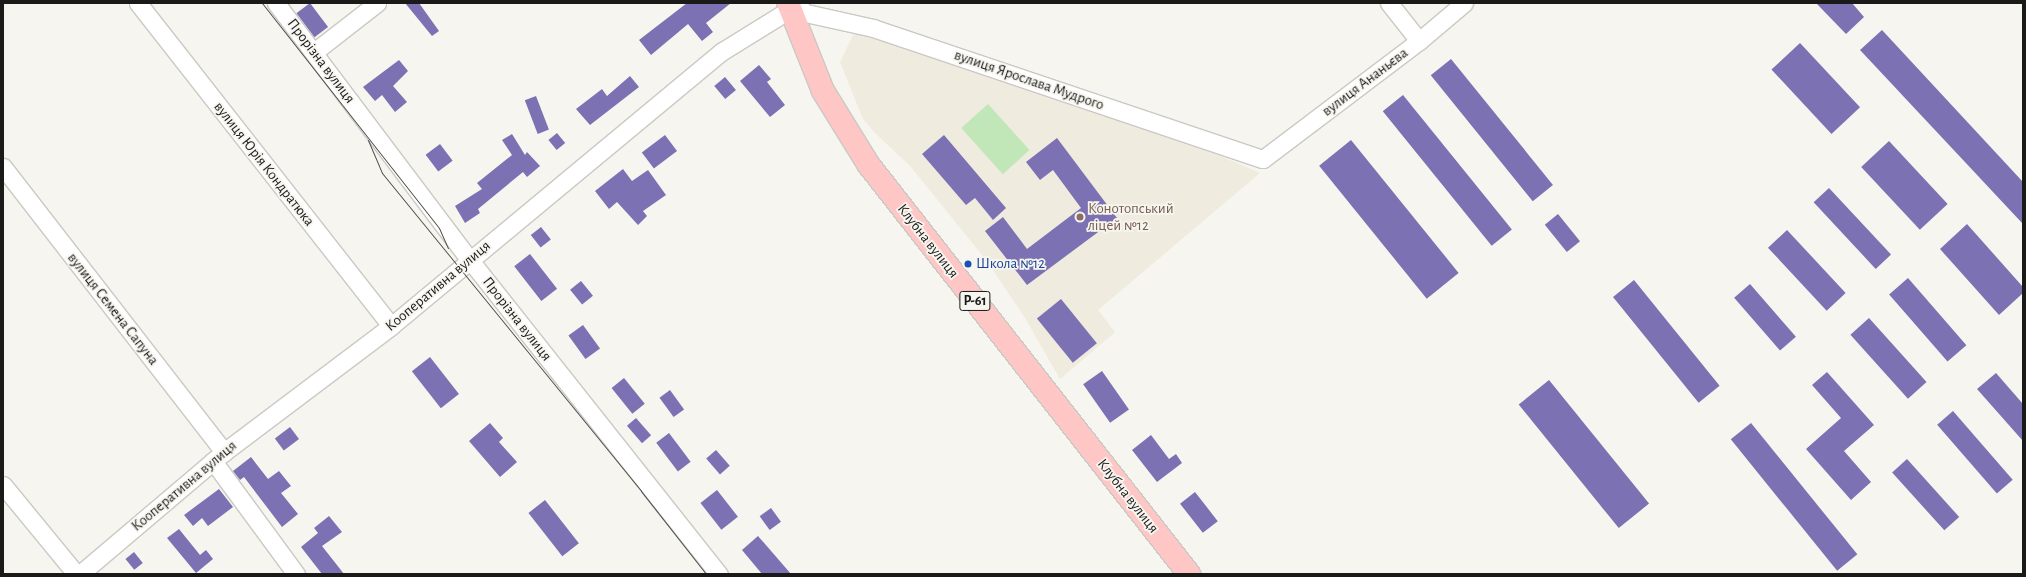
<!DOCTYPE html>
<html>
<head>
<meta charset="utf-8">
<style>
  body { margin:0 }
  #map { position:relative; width:2026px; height:577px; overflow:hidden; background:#f6f5ef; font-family:"Alegreya Sans",sans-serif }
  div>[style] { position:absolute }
  .built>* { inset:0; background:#efebde }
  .green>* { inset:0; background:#c1e7b8; transform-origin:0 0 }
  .building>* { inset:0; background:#7c72b3; transform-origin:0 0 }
  .roads { filter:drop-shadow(1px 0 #cbc9c4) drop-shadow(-1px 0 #cbc9c4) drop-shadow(0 1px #cbc9c4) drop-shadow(0 -1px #cbc9c4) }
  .minor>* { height:17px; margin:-8.5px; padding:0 8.5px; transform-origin:8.5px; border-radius:8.5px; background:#fff }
  .major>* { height:22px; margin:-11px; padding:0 11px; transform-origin:11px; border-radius:11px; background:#ffc6c6 }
  .tram>* { height:1px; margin:-0.5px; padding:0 0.5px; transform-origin:0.5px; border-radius:0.5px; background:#4d4d4a }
  .dots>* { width:11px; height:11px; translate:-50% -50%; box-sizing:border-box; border:2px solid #f6f5ef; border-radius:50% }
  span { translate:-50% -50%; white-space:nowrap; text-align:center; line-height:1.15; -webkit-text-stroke:3.5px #f6f5ef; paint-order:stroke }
  .shield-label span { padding:1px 3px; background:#f6f5ef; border:1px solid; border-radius:3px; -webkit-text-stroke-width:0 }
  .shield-label { font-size:14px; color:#1a1a18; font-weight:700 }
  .street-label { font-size:15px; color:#1a1a18 }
  .education-label { font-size:15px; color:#785e54 }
  .left { translate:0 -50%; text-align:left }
  .transit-label { font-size:15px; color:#164399 }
  .frame { position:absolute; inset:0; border:4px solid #1a1a18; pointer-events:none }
</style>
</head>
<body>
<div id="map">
  <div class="built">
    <i style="clip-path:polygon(859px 32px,1071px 102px,1211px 152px,1260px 173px,1098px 310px,1115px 332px,1060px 379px,1025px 318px,986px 260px,911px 167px,874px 132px,863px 119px,840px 62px,853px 35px)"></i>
  </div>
  <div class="green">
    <i style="left:988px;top:104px;width:62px;height:36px;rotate:48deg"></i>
  </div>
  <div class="building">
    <i style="left:310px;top:3px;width:30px;height:17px;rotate:53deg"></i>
    <i style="clip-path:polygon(405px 3px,419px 3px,439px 31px,432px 36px)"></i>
    <i style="clip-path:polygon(687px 3px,731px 3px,706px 23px,713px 32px,702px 41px,688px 24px,651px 55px,639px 40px)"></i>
    <i style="clip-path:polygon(1816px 3px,1852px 3px,1864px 17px,1846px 34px)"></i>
    <i style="clip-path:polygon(1882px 30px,2023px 182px,2023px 224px,1860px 50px)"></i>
    <i style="left:1800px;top:43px;width:88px;height:39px;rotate:47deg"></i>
    <i style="left:1451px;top:59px;width:162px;height:26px;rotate:51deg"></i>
    <i style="clip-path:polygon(399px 60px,408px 71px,393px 86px,407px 102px,395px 112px,382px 95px,375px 101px,363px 87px)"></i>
    <i style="clip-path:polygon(759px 65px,771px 79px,767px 82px,785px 105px,770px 117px,740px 81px)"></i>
    <i style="clip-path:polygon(630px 76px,639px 87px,590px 125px,576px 109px,602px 89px,607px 96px)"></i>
    <i style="left:725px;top:77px;width:17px;height:14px;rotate:50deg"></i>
    <i style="left:1403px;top:95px;width:173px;height:26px;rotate:51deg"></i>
    <i style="left:536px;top:96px;width:36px;height:12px;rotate:69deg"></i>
    <i style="left:557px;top:133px;width:13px;height:11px;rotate:51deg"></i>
    <i style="clip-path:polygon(512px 134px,525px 155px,527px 152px,540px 166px,527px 177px,523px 172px,478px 209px,480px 213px,465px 223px,455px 206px,482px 189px,477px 183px,512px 155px,502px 140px)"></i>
    <i style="left:665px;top:135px;width:20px;height:29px;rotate:53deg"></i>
    <i style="clip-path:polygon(944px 135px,1006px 208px,993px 220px,975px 198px,966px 205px,922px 154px)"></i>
    <i style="clip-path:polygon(1057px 138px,1117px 218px,1027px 285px,985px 231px,1003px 217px,1027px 249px,1081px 208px,1053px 170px,1040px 180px,1026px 162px)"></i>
    <i style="left:1351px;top:140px;width:171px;height:41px;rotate:51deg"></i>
    <i style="left:1889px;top:141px;width:86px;height:38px;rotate:47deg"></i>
    <i style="left:440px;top:144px;width:21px;height:18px;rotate:53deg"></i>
    <i style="clip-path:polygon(623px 169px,632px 181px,648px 170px,666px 195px,643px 211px,647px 216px,638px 225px,617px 202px,609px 209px,595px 191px)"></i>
    <i style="left:1829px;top:188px;width:91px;height:21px;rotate:47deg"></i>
    <i style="left:1558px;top:214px;width:35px;height:17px;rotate:51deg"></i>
    <i style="clip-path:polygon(1967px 224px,2023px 287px,2023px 293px,1999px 315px,1940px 249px)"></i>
    <i style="left:541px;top:227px;width:16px;height:13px;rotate:52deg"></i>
    <i style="left:1787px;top:230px;width:86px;height:26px;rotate:47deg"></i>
    <i style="left:530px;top:254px;width:44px;height:20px;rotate:52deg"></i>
    <i style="left:1908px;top:278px;width:89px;height:25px;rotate:49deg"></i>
    <i style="left:1634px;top:280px;width:136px;height:27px;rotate:51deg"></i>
    <i style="left:581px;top:281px;width:19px;height:14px;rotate:51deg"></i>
    <i style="left:1750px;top:284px;width:70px;height:21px;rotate:49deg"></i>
    <i style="left:1061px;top:299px;width:57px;height:31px;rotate:51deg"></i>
    <i style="left:1869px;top:318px;width:86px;height:25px;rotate:48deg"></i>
    <i style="left:583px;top:325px;width:29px;height:18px;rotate:54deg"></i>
    <i style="left:430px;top:357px;width:47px;height:23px;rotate:52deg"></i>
    <i style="left:1102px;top:371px;width:47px;height:23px;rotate:55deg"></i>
    <i style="clip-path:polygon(1827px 372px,1874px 425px,1844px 451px,1871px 482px,1851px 500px,1806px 449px,1841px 418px,1812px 385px)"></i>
    <i style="clip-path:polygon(1996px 373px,2023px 404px,2023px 441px,1977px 389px)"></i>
    <i style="left:624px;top:378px;width:33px;height:16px;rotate:51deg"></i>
    <i style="left:1549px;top:380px;width:159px;height:39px;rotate:51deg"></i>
    <i style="left:670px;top:390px;width:24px;height:13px;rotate:54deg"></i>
    <i style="left:1953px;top:411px;width:91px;height:21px;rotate:49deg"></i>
    <i style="left:636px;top:418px;width:23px;height:12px;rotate:49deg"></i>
    <i style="clip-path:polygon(490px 423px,503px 438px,499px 442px,517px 462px,500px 477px,469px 441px)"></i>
    <i style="left:1751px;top:423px;width:169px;height:26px;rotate:51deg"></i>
    <i style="left:290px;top:427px;width:15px;height:19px;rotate:53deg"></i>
    <i style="left:669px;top:433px;width:36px;height:16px;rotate:53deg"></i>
    <i style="clip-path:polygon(1151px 435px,1169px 459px,1176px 454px,1182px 463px,1157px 482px,1132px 450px)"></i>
    <i style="left:716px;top:450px;width:21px;height:13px;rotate:49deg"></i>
    <i style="clip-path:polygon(251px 457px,268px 479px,279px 471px,291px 486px,281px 493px,298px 514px,282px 527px,244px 477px,240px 480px,233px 471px)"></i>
    <i style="left:1907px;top:459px;width:78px;height:20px;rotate:48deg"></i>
    <i style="clip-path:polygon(219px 489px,233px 507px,208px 526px,202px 518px,193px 526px,184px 515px)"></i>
    <i style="left:717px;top:490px;width:34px;height:21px;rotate:52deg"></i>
    <i style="left:1195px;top:492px;width:37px;height:19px;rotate:52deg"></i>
    <i style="left:545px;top:500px;width:55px;height:21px;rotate:52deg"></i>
    <i style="left:771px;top:508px;width:17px;height:14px;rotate:54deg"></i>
    <i style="clip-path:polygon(329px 516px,342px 532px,322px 546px,344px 574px,322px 574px,301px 547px,318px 533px,314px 528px)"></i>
    <i style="clip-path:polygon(179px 529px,200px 555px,206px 550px,213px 559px,196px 573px,167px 538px)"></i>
    <i style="clip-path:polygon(758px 536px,791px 574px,762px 574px,742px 550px)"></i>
    <i style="left:134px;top:552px;width:14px;height:11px;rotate:51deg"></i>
  </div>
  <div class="roads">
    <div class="minor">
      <i style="left:138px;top:3px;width:410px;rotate:51.9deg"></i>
      <i style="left:276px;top:3px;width:321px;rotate:53deg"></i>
      <i style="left:469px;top:259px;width:402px;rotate:51.6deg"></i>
      <i style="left:1389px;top:3px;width:48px;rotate:51.7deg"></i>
      <i style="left:792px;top:10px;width:83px;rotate:12.5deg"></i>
      <i style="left:873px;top:28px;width:411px;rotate:18.6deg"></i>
      <i style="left:1263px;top:159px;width:196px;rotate:-37.1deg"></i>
      <i style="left:1419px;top:41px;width:59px;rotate:-40.2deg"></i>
      <i style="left:314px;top:52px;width:80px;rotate:-37.9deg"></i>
      <i style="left:3px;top:167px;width:361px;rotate:52.2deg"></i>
      <i style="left:213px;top:461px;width:140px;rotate:53.7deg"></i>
      <i style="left:3px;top:485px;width:115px;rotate:50.6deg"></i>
      <i style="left:80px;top:574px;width:189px;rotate:-40.3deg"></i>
      <i style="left:224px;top:452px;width:209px;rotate:-37deg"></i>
      <i style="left:391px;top:326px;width:429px;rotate:-39.7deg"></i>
      <i style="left:721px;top:52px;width:93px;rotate:-31.8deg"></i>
    </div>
    <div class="major">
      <i style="left:788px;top:3px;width:95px;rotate:68.3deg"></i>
      <i style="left:823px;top:91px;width:86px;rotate:58.3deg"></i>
      <i style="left:868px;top:164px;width:521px;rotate:51.94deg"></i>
    </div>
  </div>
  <div class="tram">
    <i style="left:262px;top:3px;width:286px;rotate:51.8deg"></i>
    <i style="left:439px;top:228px;width:22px;rotate:66deg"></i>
    <i style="left:368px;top:140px;width:36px;rotate:67deg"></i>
    <i style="left:382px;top:173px;width:410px;rotate:50.8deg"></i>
    <i style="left:641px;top:491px;width:105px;rotate:51.9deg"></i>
  </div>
  <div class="dots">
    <i style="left:1080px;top:217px;background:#8d6e63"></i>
    <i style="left:968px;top:264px;background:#1a4fb4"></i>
  </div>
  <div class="shield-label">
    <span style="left:975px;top:301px">Р-61</span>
  </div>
  <div class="street-label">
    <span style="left:321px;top:61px;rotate:53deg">Прорізна вулиця</span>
    <span style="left:1029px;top:80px;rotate:19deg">вулиця Ярослава Мудрого</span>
    <span style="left:1365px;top:82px;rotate:-37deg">вулиця Ананьєва</span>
    <span style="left:264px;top:164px;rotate:52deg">вулиця Юрія Кондратюка</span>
    <span style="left:928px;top:241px;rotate:52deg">Клубна вулиця</span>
    <span style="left:438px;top:286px;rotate:-40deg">Кооперативна вулиця</span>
    <span style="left:113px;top:309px;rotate:52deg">вулиця Семена Сапуна</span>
    <span style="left:517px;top:319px;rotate:52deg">Прорізна вулиця</span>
    <span style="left:184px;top:486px;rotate:-40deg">Кооперативна вулиця</span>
    <span style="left:1128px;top:496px;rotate:52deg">Клубна вулиця</span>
  </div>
  <div class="education-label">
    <span class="left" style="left:1088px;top:217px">Конотопський<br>ліцей №12</span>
  </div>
  <div class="transit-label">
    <span class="left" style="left:976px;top:264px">Школа №12</span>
  </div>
  <div class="frame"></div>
</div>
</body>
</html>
